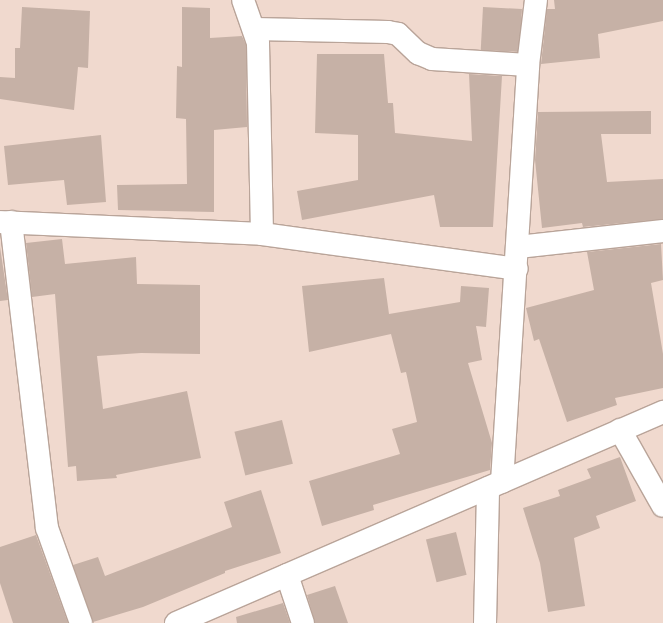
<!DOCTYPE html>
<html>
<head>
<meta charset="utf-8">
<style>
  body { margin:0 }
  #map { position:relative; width:663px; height:623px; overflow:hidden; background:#f0d9ce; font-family:"Roboto Condensed",sans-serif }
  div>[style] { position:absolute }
  .building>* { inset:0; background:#c6b1a6; transform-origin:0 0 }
  .roads { filter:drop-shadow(1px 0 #b9a499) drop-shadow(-1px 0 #b9a499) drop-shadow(0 1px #b9a499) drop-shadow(0 -1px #b9a499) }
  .minor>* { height:22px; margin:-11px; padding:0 11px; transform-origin:11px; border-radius:11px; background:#fff }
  span { translate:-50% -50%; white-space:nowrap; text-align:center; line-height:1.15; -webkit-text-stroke:4px #f0d9ce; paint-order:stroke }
</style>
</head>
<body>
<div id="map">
  <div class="building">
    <i style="clip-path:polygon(554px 0,663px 0,663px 21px,598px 34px,600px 58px,541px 64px,547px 9px,555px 9px)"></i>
    <i style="clip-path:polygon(22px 7px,90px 11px,88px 68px,78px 67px,74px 110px,0 99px,0 77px,15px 78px,15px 48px,20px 48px)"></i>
    <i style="clip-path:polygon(182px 7px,210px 8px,210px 38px,242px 36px,246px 45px,247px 127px,214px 130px,214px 212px,118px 210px,117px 185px,187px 184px,186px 119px,176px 118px,177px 66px,182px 67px)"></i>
    <i style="left:483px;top:7px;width:39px;height:43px;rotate:3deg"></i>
    <i style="clip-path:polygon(317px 54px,384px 54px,388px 103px,393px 103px,395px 133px,472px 141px,469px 74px,502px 76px,493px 227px,440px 227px,434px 195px,302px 220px,297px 191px,358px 180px,358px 135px,315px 133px)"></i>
    <i style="clip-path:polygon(651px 111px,651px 134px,601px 134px,607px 182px,663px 179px,663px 219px,583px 227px,582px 223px,542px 228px,535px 160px,538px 112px)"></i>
    <i style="clip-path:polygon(101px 135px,106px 202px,67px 205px,64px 180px,8px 185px,4px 146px)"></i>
    <i style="clip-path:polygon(62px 239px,65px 264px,136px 257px,137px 284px,200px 285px,200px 354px,141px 353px,97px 356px,103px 409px,187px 391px,201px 458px,116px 475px,117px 478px,77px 481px,76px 466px,68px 467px,55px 294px,32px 297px,26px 243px)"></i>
    <i style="clip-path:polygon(661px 244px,663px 280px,651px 283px,663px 354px,663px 388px,615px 398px,617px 405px,567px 422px,539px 339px,534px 341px,526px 308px,594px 290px,587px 252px)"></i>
    <i style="clip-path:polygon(0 247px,8px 300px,0 301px)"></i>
    <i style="clip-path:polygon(384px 278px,389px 314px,460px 302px,461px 286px,489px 288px,486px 327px,476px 326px,482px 360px,468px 363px,492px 443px,490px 470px,373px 505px,374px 510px,322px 526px,309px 481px,400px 454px,392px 429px,417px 422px,406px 372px,401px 373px,391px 334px,309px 352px,302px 286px)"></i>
    <i style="left:282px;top:420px;width:45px;height:49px;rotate:76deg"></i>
    <i style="clip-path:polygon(620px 457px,636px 501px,596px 516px,600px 528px,574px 538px,585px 606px,548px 612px,540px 563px,523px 508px,560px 496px,558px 490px,591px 478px,587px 469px)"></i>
    <i style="clip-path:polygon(261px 490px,281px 553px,225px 571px,225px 573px,143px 607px,93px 622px,73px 565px,98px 557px,105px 576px,232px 527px,224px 502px)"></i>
    <i style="left:456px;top:532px;width:44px;height:31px;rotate:76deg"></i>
    <i style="clip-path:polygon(36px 535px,68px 623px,13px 623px,0 583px,0 547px)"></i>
    <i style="clip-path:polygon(335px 586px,348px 623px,315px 623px,307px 595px)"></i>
    <i style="clip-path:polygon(283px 603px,290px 623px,237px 623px,236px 617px)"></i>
  </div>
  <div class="roads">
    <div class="minor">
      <i style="left:243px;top:0;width:46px;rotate:70.8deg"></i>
      <i style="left:258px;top:43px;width:191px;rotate:88.8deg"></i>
      <i style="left:255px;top:29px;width:133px;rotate:1.3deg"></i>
      <i style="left:388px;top:32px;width:10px;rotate:11deg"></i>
      <i style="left:398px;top:34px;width:28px;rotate:44deg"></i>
      <i style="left:418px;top:53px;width:15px;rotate:23deg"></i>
      <i style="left:432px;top:59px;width:96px;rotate:3.6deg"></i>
      <i style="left:0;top:222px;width:262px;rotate:2.6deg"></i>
      <i style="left:262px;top:234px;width:257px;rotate:7.8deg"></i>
      <i style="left:11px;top:222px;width:308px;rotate:83.3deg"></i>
      <i style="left:47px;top:528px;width:101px;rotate:70.3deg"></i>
      <i style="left:518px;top:247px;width:146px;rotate:-6.3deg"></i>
      <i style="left:620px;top:430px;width:87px;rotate:60.5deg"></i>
      <i style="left:502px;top:482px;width:418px;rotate:-86.4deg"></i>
      <i style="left:528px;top:65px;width:65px;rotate:-83deg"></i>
      <i style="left:287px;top:575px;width:51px;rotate:71.6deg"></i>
      <i style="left:176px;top:623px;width:531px;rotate:-23.43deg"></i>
      <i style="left:485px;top:623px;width:135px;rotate:-88.7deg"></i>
    </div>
  </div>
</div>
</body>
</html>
